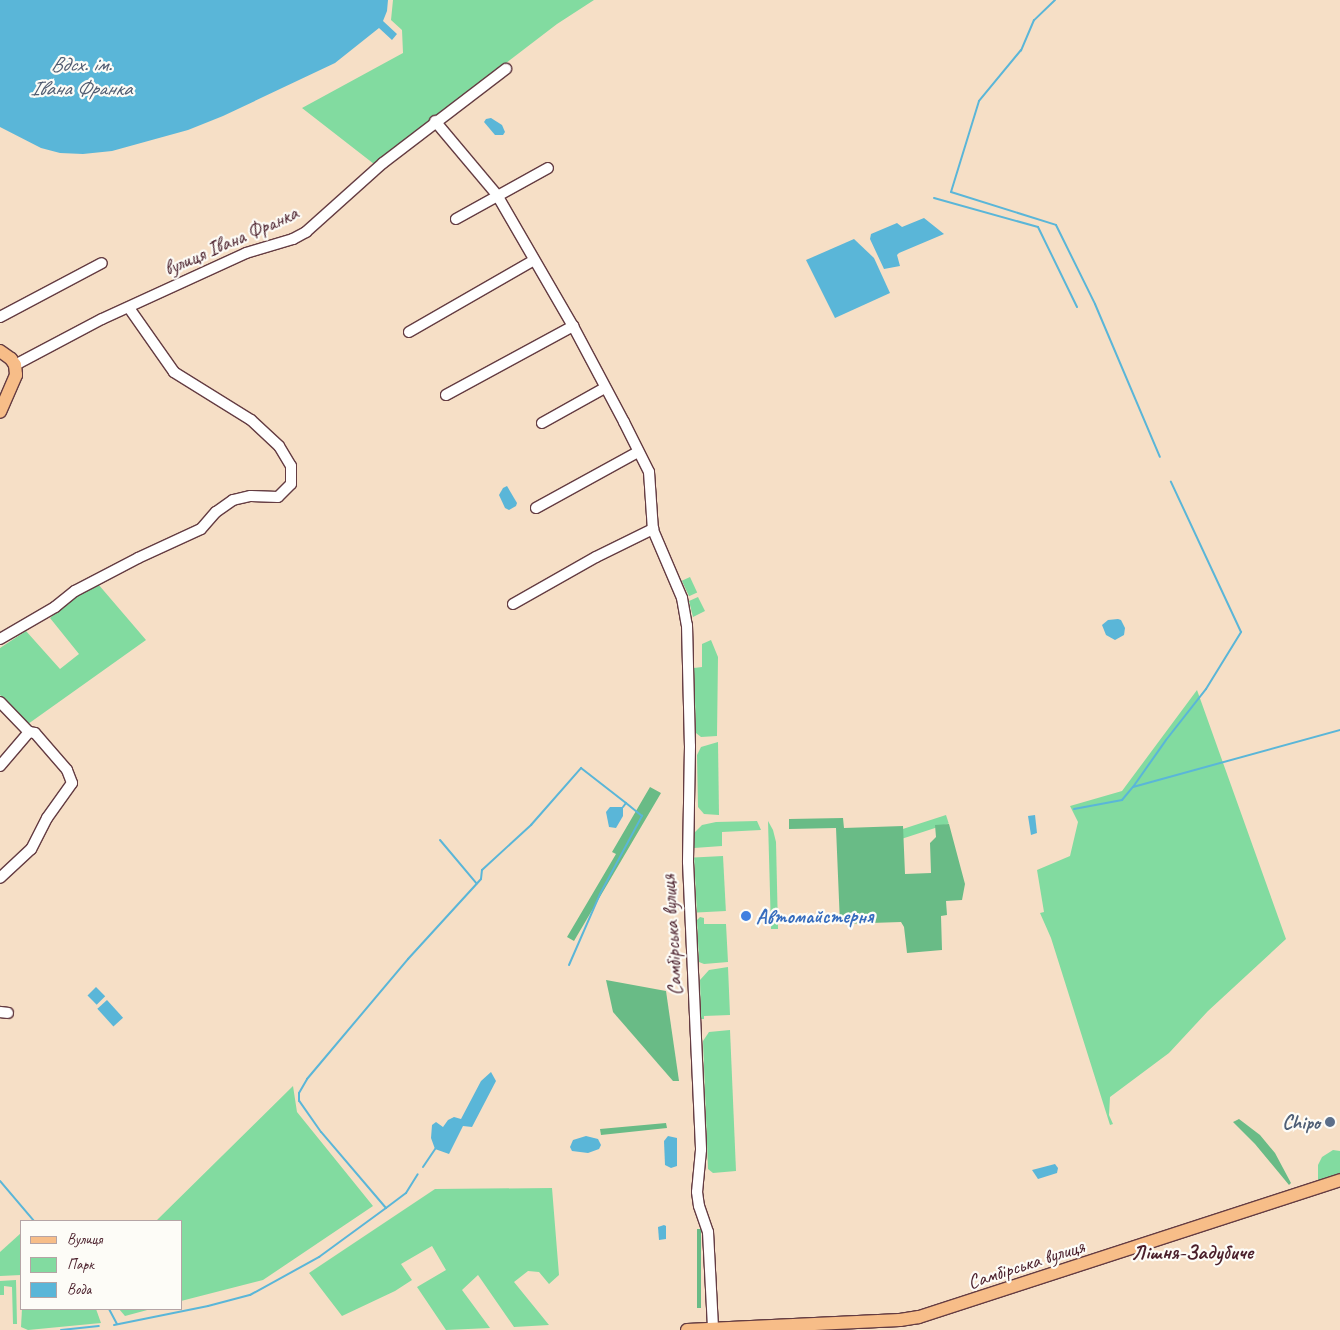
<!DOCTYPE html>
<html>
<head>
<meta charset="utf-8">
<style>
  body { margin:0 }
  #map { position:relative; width:1340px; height:1330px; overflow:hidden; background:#f6dfc6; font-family:Caveat,sans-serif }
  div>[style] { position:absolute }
  .green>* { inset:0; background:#82dba0; transform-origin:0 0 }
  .forest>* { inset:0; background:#69bb86; transform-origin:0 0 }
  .water>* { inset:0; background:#5ab6d8; transform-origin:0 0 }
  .stream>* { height:2px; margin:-1px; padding:0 1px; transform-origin:1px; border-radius:1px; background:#5ab6d8 }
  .roads { filter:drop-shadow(1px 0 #643c42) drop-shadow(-1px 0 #643c42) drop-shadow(0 1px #643c42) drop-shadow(0 -1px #643c42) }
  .minor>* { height:10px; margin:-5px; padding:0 5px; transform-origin:5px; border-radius:5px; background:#fff }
  .major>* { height:12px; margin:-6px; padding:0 6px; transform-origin:6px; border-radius:6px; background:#f7bd88 }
  .dots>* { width:14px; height:14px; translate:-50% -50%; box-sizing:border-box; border:2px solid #fdfcf7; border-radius:50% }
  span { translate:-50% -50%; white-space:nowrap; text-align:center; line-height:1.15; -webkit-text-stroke:4.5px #fdfcf7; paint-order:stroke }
  .street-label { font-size:20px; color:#4a1f2b }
  .shop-label { font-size:20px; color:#366cbe; font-weight:700 }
  .left { translate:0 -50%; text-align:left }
  .service-label { font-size:20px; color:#4e5e75; font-weight:700 }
  .right { translate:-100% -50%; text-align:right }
  .water-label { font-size:21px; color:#505b70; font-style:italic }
  .neighbourhood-label { font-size:21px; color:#4a1f2b; font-weight:700 }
  .legend { position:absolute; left:20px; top:1220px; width:162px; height:90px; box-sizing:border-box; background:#fdfcf7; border:1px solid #b5a4a5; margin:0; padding:6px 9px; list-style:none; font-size:15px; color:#4a1f2b }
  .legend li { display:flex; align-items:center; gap:10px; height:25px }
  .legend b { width:25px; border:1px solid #b5a4a5 }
</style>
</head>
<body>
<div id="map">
  <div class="green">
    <i style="clip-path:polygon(393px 0,594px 0,557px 24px,374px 164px,302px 108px,403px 53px,402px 30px,391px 20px)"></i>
    <i style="left:690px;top:577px;width:17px;height:9px;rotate:65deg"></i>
    <i style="clip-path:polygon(98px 584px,146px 640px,28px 724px,0 695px,0 648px,26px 631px,60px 669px,79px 654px,50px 618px,76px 596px)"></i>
    <i style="clip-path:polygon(698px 597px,705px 611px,693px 617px,689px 601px)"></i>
    <i style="clip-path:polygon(711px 640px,718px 657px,717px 736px,701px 737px,696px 733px,694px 668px,702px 667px,702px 644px)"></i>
    <i style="clip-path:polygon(1197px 690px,1286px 939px,1208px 1011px,1169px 1053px,1110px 1097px,1109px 1115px,1113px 1124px,1110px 1125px,1051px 938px,1040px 913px,1044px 912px,1037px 870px,1070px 856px,1078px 822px,1070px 806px,1122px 791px)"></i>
    <i style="clip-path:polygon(718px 742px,719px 815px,704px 814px,698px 807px,697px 755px,701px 747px)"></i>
    <i style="left:946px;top:815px;width:9px;height:103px;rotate:72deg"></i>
    <i style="clip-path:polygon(757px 821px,761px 830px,722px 832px,722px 846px,694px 848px,693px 834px,702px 825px,716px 822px)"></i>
    <i style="clip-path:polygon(768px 821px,773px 830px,776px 842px,778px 929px,771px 929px)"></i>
    <i style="left:723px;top:856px;width:55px;height:29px;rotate:87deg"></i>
    <i style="clip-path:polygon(700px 917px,704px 918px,704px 924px,726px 924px,728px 962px,704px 964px,699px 962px,697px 920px)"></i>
    <i style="clip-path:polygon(728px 967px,730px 1015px,704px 1016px,704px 1019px,701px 1019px,700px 980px,709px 970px)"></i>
    <i style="clip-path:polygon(730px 1030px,736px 1171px,713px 1173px,708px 1169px,703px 1041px,709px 1032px)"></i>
    <i style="clip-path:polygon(293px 1086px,297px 1112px,373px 1206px,263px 1280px,181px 1301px,181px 1221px,156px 1221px)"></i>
    <i style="clip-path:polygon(1333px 1150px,1340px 1151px,1340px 1173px,1318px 1180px,1318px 1165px,1322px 1157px)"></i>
    <i style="clip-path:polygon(552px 1188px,559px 1275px,549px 1284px,539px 1272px,528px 1271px,514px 1282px,549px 1325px,514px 1327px,478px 1275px,462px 1290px,490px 1328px,446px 1330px,417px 1287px,446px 1270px,432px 1246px,401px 1264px,412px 1280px,395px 1291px,342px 1316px,309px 1273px,435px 1189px)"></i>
    <i style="clip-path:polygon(21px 1233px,21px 1275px,0 1276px,0 1252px)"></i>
    <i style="clip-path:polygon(16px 1280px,17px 1324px,13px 1324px,12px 1287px,4px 1286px,4px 1295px,0 1295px,0 1281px)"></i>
    <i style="clip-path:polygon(22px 1309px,96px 1309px,101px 1323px,28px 1330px,21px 1327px)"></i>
    <i style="clip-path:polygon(119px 1309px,151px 1309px,125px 1316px)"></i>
  </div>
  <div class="forest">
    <i style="clip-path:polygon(650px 787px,661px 793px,574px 941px,567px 937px,616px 854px,612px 852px)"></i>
    <i style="clip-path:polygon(843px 818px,844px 828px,903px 826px,905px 874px,931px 873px,930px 843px,936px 837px,935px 825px,949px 824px,965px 884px,962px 900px,946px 901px,947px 915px,941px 916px,942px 950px,907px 953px,904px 927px,901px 922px,840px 924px,836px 828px,789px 829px,789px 819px)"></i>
    <i style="clip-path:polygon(606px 980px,666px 991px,679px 1081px,673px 1081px,613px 1012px)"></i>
    <i style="clip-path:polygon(1239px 1119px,1260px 1135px,1275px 1153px,1291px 1183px,1289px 1185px,1255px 1144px,1233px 1122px)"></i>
    <i style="clip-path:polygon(666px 1123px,667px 1128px,601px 1135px,600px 1129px)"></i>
    <i style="left:697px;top:1229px;width:4px;height:79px"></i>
  </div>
  <div class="water">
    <i style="clip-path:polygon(0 0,388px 0,387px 11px,383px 21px,397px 34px,392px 40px,379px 28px,335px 63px,223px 116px,188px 130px,112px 151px,83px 154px,60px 153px,41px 148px,0 127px)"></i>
    <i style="clip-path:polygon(491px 118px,502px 125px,505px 132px,503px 135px,495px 135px,484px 122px,486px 119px)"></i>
    <i style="clip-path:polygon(924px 218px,944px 234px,899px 253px,897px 255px,900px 266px,884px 269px,870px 239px,871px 234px,897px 223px,902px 227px)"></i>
    <i style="clip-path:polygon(854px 239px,874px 258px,890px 293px,835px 318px,806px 260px)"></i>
    <i style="clip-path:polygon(507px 486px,517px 503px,516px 506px,509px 510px,505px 508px,499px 495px,503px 488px)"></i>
    <i style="clip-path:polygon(1118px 619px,1121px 620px,1125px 628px,1124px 635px,1115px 640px,1106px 635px,1102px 625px,1108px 620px)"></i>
    <i style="clip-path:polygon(610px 807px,623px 807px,623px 816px,616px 828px,609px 827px,606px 812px)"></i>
    <i style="clip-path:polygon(1035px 815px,1037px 833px,1031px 835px,1028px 816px)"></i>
    <i style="left:96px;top:987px;width:13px;height:12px;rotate:45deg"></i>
    <i style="left:107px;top:1000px;width:24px;height:13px;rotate:48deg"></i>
    <i style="clip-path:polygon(491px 1072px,496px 1081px,472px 1127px,463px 1126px,449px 1154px,435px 1149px,431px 1138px,432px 1125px,436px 1122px,443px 1127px,448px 1120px,454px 1117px,461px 1119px,481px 1081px)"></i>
    <i style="clip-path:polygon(586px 1136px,598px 1139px,601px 1145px,599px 1149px,588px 1153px,572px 1151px,570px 1147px,573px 1140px)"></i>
    <i style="clip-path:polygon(668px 1136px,677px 1138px,677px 1166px,671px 1168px,665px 1165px,664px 1141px)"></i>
    <i style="clip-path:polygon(1055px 1164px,1058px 1168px,1057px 1173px,1038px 1179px,1032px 1170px)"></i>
    <i style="clip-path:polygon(664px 1225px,666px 1226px,666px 1239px,659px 1240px,658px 1227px)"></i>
  </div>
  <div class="stream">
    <i style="left:1055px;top:0;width:29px;rotate:136deg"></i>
    <i style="left:1034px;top:20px;width:33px;rotate:113deg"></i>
    <i style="left:1021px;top:50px;width:66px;rotate:129.5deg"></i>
    <i style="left:979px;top:101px;width:95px;rotate:107.1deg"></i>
    <i style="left:951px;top:192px;width:110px;rotate:17.4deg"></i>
    <i style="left:1056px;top:225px;width:88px;rotate:63.7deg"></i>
    <i style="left:1095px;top:304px;width:166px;rotate:67deg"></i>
    <i style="left:934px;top:198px;width:108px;rotate:15.6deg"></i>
    <i style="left:1038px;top:227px;width:89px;rotate:64deg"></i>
    <i style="left:1133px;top:787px;width:57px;rotate:-54.9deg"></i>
    <i style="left:1166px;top:740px;width:65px;rotate:-51.9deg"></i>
    <i style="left:1206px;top:689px;width:67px;rotate:-58.4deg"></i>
    <i style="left:1241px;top:632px;width:166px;rotate:-115deg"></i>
    <i style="left:1074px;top:809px;width:49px;rotate:-10.6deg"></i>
    <i style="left:1122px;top:800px;width:17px;rotate:-50deg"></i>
    <i style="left:1133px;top:787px;width:215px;rotate:-15.4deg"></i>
    <i style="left:440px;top:840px;width:57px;rotate:49.9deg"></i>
    <i style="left:569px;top:965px;width:77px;rotate:-66.4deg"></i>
    <i style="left:600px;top:894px;width:89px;rotate:-61.7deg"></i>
    <i style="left:642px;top:816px;width:21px;rotate:-141deg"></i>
    <i style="left:423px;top:1167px;width:22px;rotate:-56deg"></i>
    <i style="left:0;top:1181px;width:52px;rotate:49.6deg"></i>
    <i style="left:386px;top:1208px;width:25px;rotate:-37deg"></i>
    <i style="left:406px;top:1193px;width:22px;rotate:-58deg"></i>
    <i style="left:109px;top:1309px;width:17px;rotate:62deg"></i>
    <i style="left:114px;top:1325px;width:96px;rotate:-11.4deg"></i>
    <i style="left:208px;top:1306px;width:43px;rotate:-14.7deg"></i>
    <i style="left:250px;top:1295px;width:79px;rotate:-28.8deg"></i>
    <i style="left:319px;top:1257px;width:83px;rotate:-36.2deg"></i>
    <i style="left:386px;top:1208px;width:100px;rotate:-130.5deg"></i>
    <i style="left:321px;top:1132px;width:38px;rotate:-125deg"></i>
    <i style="left:299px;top:1101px;width:8px;rotate:-90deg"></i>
    <i style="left:299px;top:1093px;width:16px;rotate:-60deg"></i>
    <i style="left:307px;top:1079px;width:157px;rotate:-49.9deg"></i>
    <i style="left:408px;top:959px;width:108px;rotate:-47.6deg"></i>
    <i style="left:481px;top:879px;width:9px;rotate:-84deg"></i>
    <i style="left:482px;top:870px;width:67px;rotate:-42.6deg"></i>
    <i style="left:531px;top:825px;width:76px;rotate:-48.7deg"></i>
    <i style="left:581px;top:768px;width:57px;rotate:37.9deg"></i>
    <i style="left:626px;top:803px;width:5px;rotate:127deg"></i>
    <i style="left:61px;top:1330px;width:38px;rotate:-6deg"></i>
  </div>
  <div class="roads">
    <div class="minor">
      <i style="left:435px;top:121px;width:97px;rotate:50deg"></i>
      <i style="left:497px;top:195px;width:151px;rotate:59.9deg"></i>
      <i style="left:573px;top:326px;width:109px;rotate:62deg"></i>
      <i style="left:624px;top:422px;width:56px;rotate:63.4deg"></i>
      <i style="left:649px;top:472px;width:58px;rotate:86.1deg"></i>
      <i style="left:653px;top:530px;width:74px;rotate:66.9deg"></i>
      <i style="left:682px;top:598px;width:27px;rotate:80deg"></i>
      <i style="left:687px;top:625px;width:121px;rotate:88.6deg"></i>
      <i style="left:690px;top:746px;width:116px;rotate:91deg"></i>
      <i style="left:688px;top:862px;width:288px;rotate:87.4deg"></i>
      <i style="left:701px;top:1150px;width:42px;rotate:95.4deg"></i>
      <i style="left:697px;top:1192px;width:14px;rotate:82deg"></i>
      <i style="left:699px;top:1206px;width:28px;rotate:71deg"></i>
      <i style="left:708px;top:1232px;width:97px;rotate:87deg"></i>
      <i style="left:456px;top:219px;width:105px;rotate:-29deg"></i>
      <i style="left:0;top:317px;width:115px;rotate:-27.9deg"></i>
      <i style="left:409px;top:332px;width:144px;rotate:-29.9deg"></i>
      <i style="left:15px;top:365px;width:98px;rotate:-27.9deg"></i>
      <i style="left:102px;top:319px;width:158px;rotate:-24.6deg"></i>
      <i style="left:246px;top:253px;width:49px;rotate:-16.6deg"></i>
      <i style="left:293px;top:239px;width:15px;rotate:-28deg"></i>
      <i style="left:306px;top:232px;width:103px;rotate:-41.9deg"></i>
      <i style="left:383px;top:163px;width:155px;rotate:-37.4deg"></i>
      <i style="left:446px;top:395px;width:145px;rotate:-28.5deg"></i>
      <i style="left:542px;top:423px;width:72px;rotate:-29.1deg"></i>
      <i style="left:536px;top:508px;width:116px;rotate:-28.8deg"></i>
      <i style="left:513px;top:604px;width:95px;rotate:-29.5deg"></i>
      <i style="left:596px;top:557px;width:64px;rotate:-26.2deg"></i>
      <i style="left:0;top:639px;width:64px;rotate:-30.2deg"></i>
      <i style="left:55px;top:607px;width:26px;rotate:-39deg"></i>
      <i style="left:75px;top:591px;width:71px;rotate:-27.6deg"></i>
      <i style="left:138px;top:558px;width:69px;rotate:-24.7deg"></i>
      <i style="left:201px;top:529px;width:23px;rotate:-49deg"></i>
      <i style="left:216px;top:512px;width:21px;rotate:-35deg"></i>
      <i style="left:233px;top:500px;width:18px;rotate:-13deg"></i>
      <i style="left:251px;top:496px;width:27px;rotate:2deg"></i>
      <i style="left:278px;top:497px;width:18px;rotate:-45deg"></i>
      <i style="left:291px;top:484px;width:18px;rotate:-90deg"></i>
      <i style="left:291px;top:466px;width:23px;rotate:-121deg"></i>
      <i style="left:279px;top:446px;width:38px;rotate:-137deg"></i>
      <i style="left:251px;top:420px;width:91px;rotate:-148.1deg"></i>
      <i style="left:174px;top:372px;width:78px;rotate:-125.1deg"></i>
      <i style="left:0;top:702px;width:42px;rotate:46deg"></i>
      <i style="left:29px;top:732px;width:6px;rotate:9deg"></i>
      <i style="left:35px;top:733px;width:49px;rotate:49.1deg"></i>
      <i style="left:67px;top:770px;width:14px;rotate:69deg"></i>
      <i style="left:72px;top:783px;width:43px;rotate:125.5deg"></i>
      <i style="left:47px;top:818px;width:35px;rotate:117deg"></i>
      <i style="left:31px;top:849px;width:42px;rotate:136.9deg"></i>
      <i style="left:0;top:766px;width:45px;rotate:-49.5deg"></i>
      <i style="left:0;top:1012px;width:8px;rotate:7deg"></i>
    </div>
    <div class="major">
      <i style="left:0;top:351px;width:14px;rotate:36deg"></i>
      <i style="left:11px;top:359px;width:7px;rotate:56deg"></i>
      <i style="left:15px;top:365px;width:10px;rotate:84deg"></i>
      <i style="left:16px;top:375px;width:40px;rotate:113.4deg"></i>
      <i style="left:687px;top:1330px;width:213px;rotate:-2.7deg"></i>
      <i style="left:900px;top:1320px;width:19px;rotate:-9deg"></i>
      <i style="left:919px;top:1317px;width:443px;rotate:-18deg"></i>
    </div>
  </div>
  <div class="dots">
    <i style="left:746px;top:916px;background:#3f7fe0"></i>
    <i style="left:1330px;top:1122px;background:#5c6f8a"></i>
  </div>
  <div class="street-label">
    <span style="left:231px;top:241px;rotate:-24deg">вулиця Івана Франка</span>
    <span style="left:672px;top:935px;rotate:-93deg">Самбірська вулиця</span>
    <span style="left:1026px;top:1264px;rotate:-18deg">Самбірська вулиця</span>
  </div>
  <div class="shop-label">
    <span class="left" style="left:756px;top:916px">Автомайстерня</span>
  </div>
  <div class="service-label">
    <span class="right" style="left:1320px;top:1122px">Chipo</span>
  </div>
  <div class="water-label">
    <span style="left:81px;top:76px">Вдсх. ім.<br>Івана Франка</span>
  </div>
  <div class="neighbourhood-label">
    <span style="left:1192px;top:1252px">Лішня-Задубиче</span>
  </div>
  <ul class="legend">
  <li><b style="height:6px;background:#f7bd88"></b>Вулиця</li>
  <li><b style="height:14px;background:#82dba0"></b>Парк</li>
  <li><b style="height:14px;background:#5ab6d8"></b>Вода</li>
  </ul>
</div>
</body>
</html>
